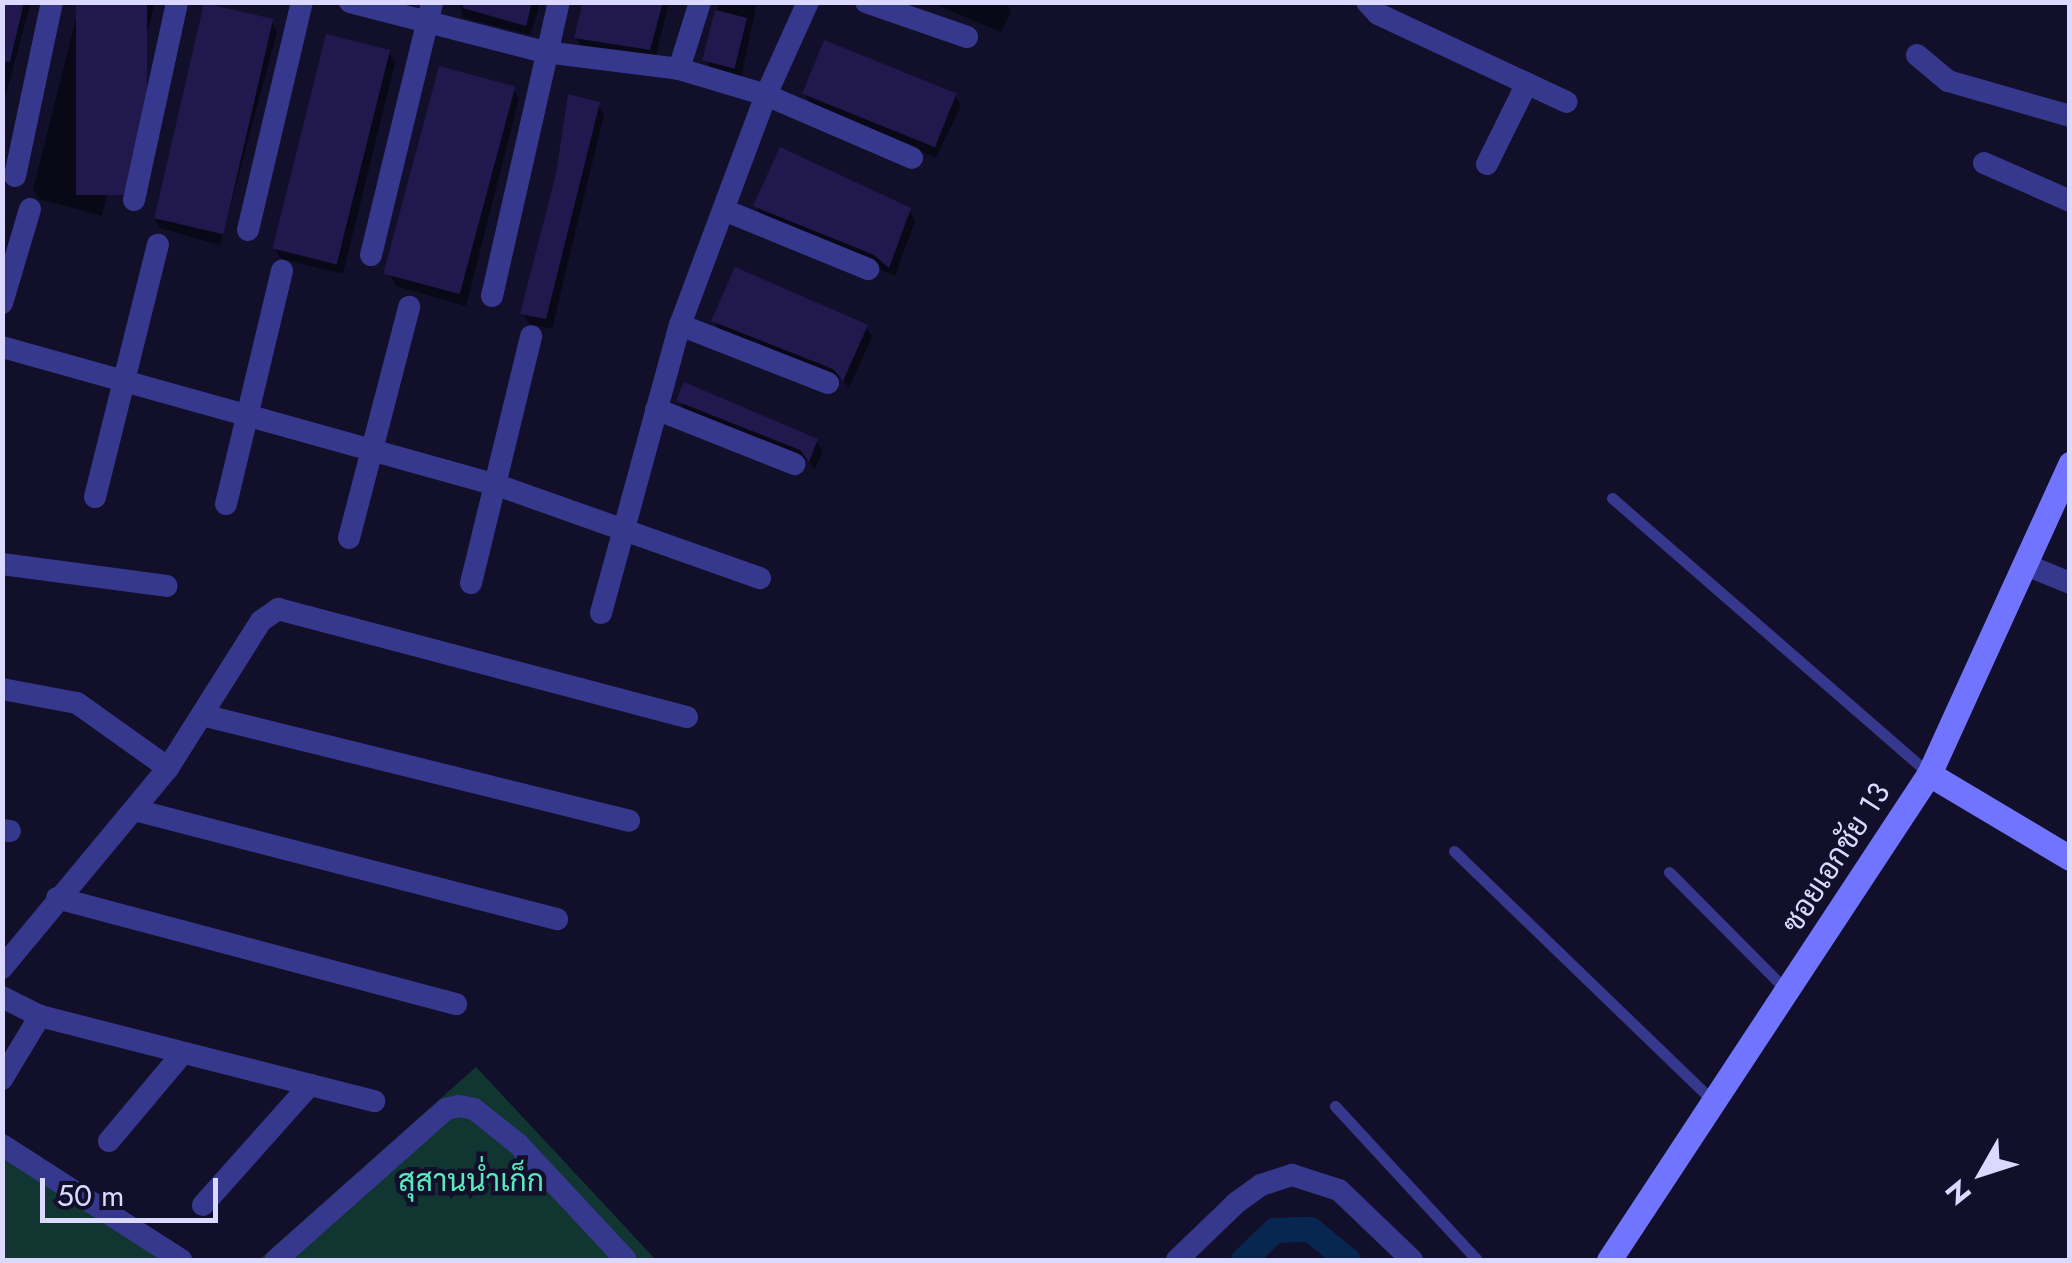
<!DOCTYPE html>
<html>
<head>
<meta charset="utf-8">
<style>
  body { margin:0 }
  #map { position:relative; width:2072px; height:1263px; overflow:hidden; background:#120f2b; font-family:Jost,Sarabun,sans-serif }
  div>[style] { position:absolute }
  .green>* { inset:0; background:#113632 }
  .shadow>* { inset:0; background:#0007 }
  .canal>* { height:25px; margin:-12.5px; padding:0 12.5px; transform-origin:12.5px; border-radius:12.5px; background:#082750 }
  .building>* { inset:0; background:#21194d; transform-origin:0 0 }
  .lane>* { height:11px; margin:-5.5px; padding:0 5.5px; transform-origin:5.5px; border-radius:5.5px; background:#36388d }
  .street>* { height:22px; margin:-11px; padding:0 11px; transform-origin:11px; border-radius:11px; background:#36388d }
  .secondary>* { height:25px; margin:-12.5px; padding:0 12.5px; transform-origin:12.5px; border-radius:12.5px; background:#7074ff }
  span { translate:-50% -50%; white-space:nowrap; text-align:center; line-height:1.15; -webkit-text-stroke:9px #120f2b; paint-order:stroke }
  .street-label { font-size:30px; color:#dbd9ff }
  .park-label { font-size:30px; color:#5ae9be }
  .frame { position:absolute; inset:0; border:5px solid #dbd9ff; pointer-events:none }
  .north { position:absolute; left:1932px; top:1123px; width:100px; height:100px; -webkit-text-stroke:8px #120f2b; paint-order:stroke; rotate:231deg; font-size:28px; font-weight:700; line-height:40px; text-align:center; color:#dbd9ff }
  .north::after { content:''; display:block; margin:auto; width:35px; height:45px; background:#dbd9ff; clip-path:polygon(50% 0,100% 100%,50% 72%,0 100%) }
  .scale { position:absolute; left:40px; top:1178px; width:178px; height:45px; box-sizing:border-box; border:5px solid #dbd9ff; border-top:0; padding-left:12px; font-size:30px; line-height:35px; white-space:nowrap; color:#dbd9ff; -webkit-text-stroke:8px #120f2b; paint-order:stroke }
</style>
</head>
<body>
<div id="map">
  <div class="green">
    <i style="clip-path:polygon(476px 1067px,656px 1260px,259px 1260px)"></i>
    <i style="clip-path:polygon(3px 1148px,172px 1260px,3px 1260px)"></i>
  </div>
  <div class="shadow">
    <i style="clip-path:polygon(2px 2px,31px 2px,2px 109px)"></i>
    <i style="clip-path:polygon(80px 2px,155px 2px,102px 216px,39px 199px,33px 189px)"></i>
    <i style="clip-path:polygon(459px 2px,540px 2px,531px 35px,463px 18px)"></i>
    <i style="clip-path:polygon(586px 2px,669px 2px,655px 60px,582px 48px,576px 38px)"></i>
    <i style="clip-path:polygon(719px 2px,757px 2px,741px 79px,712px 71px,706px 60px)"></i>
    <i style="clip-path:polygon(929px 2px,1006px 2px,1011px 12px,1001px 32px)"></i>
    <i style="clip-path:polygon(271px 21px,277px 32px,220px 245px,160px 228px,154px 218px)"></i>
    <i style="clip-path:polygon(389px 52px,395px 63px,343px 274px,281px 259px,275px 249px)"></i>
    <i style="clip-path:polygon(513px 88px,519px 99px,466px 306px,396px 286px,390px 275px)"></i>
    <i style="clip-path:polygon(805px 94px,955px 95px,961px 106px,936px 158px,811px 105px)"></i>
    <i style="clip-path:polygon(598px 105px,604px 115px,552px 329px,529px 324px,523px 313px)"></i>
    <i style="clip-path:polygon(756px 206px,909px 210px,915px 221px,895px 276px,762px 216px)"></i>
    <i style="clip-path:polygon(714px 321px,866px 327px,872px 337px,849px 388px,842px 379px,720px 331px)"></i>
    <i style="clip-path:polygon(679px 401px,816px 441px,823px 451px,815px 469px,808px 460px,685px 411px)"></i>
  </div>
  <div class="canal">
    <i style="left:1243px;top:1260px;width:43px;rotate:-44.1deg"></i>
    <i style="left:1274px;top:1230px;width:36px;rotate:-2deg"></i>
    <i style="left:1310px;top:1229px;width:49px;rotate:39.2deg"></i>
  </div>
  <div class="building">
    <i style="clip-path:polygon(2px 2px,24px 2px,10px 62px,2px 61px)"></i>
    <i style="left:76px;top:2px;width:71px;height:193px"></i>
    <i style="clip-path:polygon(464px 2px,532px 2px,526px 26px,463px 8px)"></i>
    <i style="clip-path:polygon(583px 2px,663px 2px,650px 50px,574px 38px)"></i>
    <i style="left:204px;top:3px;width:71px;height:221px;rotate:13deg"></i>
    <i style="left:715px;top:10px;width:33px;height:52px;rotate:14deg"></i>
    <i style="left:326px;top:34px;width:66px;height:221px;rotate:14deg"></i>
    <i style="left:824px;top:40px;width:143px;height:58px;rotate:22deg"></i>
    <i style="left:439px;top:66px;width:79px;height:215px;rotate:15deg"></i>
    <i style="clip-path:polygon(568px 94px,600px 102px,546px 319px,520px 314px,556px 174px)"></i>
    <i style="clip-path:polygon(780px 147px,911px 208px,889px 268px,874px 255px,753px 206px)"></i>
    <i style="clip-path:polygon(735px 267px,868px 325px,843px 381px,833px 369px,711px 321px)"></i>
    <i style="clip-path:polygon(684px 382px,818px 439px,809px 462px,800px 450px,676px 401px)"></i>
  </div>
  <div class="lane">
    <i style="left:1612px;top:498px;width:420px;rotate:41deg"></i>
    <i style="left:1454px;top:851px;width:360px;rotate:44deg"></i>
    <i style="left:1669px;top:872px;width:166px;rotate:45.2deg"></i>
    <i style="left:1335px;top:1106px;width:209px;rotate:47.3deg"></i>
  </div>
  <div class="street">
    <i style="left:350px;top:2px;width:201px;rotate:14.4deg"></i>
    <i style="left:545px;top:52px;width:135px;rotate:7.2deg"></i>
    <i style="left:679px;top:69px;width:91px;rotate:16.6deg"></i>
    <i style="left:766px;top:95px;width:159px;rotate:23.3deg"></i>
    <i style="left:866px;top:2px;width:107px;rotate:19.1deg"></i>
    <i style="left:1367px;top:2px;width:16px;rotate:47deg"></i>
    <i style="left:1378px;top:14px;width:208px;rotate:25deg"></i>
    <i style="left:1917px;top:55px;width:40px;rotate:40deg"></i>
    <i style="left:1948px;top:81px;width:127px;rotate:16deg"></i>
    <i style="left:679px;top:69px;width:70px;rotate:-72.6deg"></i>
    <i style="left:1984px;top:163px;width:94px;rotate:23.8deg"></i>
    <i style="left:1487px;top:164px;width:90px;rotate:-63.7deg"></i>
    <i style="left:15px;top:176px;width:178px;rotate:-78deg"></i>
    <i style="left:134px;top:200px;width:203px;rotate:-77.7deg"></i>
    <i style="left:724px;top:210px;width:156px;rotate:22.3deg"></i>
    <i style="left:248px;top:230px;width:234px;rotate:-76.7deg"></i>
    <i style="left:371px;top:255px;width:260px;rotate:-76.4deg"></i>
    <i style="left:492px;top:296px;width:302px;rotate:-77.2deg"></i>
    <i style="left:2px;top:303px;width:98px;rotate:-73.4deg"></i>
    <i style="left:680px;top:325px;width:159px;rotate:21.4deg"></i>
    <i style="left:2px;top:347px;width:514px;rotate:15.58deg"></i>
    <i style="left:497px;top:485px;width:279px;rotate:19.5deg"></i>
    <i style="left:656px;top:409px;width:149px;rotate:21.7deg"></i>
    <i style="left:95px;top:497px;width:260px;rotate:-76deg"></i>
    <i style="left:226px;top:504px;width:240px;rotate:-76.5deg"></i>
    <i style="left:349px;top:538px;width:239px;rotate:-75.4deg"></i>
    <i style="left:2px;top:564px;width:166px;rotate:7.6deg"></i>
    <i style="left:2026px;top:565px;width:48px;rotate:22.2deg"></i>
    <i style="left:471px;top:583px;width:254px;rotate:-76.3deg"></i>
    <i style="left:601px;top:613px;width:299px;rotate:-74.7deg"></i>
    <i style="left:680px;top:325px;width:246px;rotate:-69.5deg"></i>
    <i style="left:766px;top:95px;width:102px;rotate:-65.7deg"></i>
    <i style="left:2px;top:689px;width:76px;rotate:10.6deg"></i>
    <i style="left:77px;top:703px;width:112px;rotate:35.5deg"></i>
    <i style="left:202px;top:715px;width:440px;rotate:13.9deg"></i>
    <i style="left:135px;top:810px;width:436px;rotate:14.5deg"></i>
    <i style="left:2px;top:830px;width:8px;rotate:7deg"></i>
    <i style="left:57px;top:898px;width:413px;rotate:14.9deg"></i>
    <i style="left:2px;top:968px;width:260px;rotate:-50.3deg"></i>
    <i style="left:168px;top:768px;width:174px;rotate:-57.7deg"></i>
    <i style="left:261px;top:621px;width:21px;rotate:-35deg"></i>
    <i style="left:278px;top:609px;width:423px;rotate:14.8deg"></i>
    <i style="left:2px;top:997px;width:42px;rotate:26.6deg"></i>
    <i style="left:40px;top:1016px;width:345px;rotate:14.3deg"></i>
    <i style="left:2px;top:1079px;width:74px;rotate:-58.9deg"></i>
    <i style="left:109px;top:1141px;width:114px;rotate:-50deg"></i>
    <i style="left:2px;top:1145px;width:213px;rotate:32.7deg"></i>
    <i style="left:203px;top:1205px;width:161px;rotate:-48.3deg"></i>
    <i style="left:276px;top:1260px;width:227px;rotate:-41.6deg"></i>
    <i style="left:446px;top:1109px;width:13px;rotate:-13deg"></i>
    <i style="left:459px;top:1106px;width:15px;rotate:11deg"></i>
    <i style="left:474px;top:1109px;width:56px;rotate:38.5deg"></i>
    <i style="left:518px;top:1144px;width:158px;rotate:47deg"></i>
    <i style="left:1177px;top:1260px;width:82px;rotate:-44deg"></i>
    <i style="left:1236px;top:1203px;width:31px;rotate:-36deg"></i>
    <i style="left:1261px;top:1185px;width:33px;rotate:-18deg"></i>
    <i style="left:1292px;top:1175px;width:49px;rotate:17.7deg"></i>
    <i style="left:1339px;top:1190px;width:101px;rotate:43.8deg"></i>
  </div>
  <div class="secondary">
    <i style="left:1929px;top:774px;width:164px;rotate:30.8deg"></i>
    <i style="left:1609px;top:1260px;width:582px;rotate:-56.64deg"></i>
    <i style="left:1929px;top:774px;width:341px;rotate:-65.5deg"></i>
  </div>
  <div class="street-label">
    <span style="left:1836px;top:858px;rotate:-57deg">ซอยเอกชัย 13</span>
  </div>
  <div class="park-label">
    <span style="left:471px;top:1181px">สุสานน่ำเก็ก</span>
  </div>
  <div class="frame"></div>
  <div class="north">N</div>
  <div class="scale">50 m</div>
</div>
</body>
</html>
